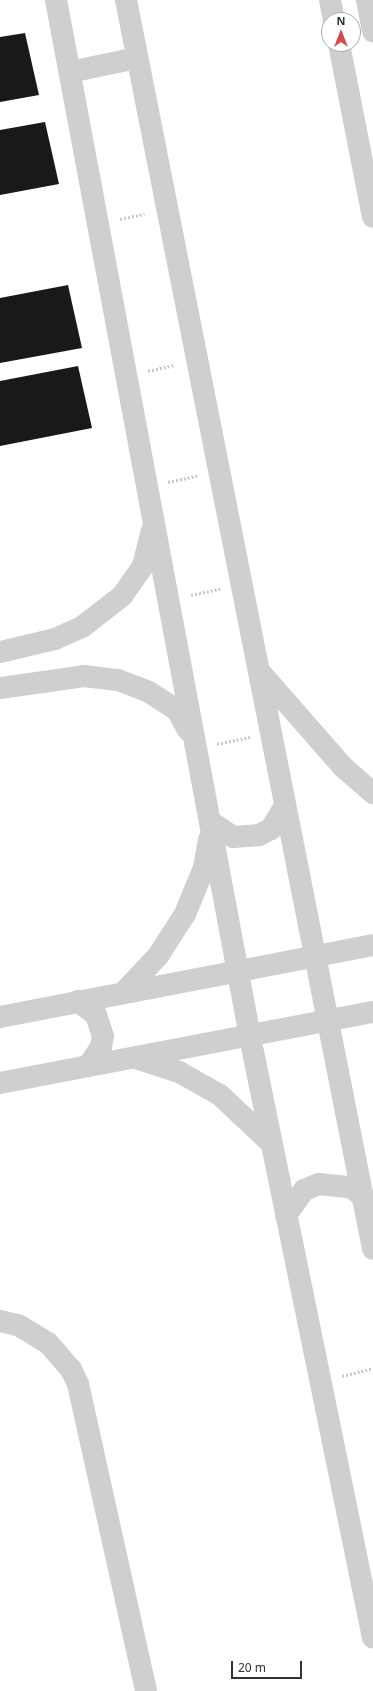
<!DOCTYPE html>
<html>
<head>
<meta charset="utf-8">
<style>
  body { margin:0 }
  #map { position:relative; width:373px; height:1691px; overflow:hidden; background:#fff; font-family:"Noto Sans",sans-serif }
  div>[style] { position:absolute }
  .building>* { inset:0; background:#191919 }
  .path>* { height:2.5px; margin-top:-1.25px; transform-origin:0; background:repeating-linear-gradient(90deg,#c9c9c9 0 2px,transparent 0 4px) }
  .minor>* { height:22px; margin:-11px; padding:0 11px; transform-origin:11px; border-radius:11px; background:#cfcfcf }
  span { translate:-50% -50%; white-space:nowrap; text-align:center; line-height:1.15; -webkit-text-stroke:4px #fff; paint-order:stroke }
  .north { position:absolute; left:321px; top:12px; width:40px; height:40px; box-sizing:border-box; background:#fff; border:1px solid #adadad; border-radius:50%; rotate:0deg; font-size:11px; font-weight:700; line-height:16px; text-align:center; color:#323232 }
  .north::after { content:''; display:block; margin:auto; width:14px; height:18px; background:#d34954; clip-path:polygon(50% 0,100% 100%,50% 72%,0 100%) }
  .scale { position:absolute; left:231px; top:1661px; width:71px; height:18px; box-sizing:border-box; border:2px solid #323232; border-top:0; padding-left:5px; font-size:12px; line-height:14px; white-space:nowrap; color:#323232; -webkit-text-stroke:3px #fff; paint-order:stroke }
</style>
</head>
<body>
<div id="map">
  <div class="building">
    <i style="clip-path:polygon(25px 33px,39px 95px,0 102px,0 37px)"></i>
    <i style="clip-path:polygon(45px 122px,59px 184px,0 195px,0 130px)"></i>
    <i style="clip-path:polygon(68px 285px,82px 348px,0 363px,0 298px)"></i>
    <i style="clip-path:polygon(78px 366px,92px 428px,0 446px,0 381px)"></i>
  </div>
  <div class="path">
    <i style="left:120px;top:219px;width:25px;rotate:-12deg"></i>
    <i style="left:148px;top:371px;width:27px;rotate:-13deg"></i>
    <i style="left:168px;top:482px;width:30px;rotate:-12deg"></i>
    <i style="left:191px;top:595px;width:30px;rotate:-12deg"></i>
    <i style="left:217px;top:744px;width:34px;rotate:-12deg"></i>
    <i style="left:342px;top:1376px;width:32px;rotate:-14deg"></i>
  </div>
  <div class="minor">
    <i style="left:56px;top:0;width:1055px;rotate:79.4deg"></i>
    <i style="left:250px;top:1037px;width:613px;rotate:78.43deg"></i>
    <i style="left:126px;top:0;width:1273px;rotate:78.81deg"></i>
    <i style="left:330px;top:0;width:20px;rotate:79deg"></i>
    <i style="left:367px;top:0;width:32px;rotate:79deg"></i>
    <i style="left:339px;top:44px;width:176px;rotate:78.9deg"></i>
    <i style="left:70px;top:72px;width:68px;rotate:-11.8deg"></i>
    <i style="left:0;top:652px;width:57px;rotate:-13.3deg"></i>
    <i style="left:55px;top:639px;width:30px;rotate:-24deg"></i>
    <i style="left:82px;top:627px;width:51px;rotate:-37.8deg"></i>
    <i style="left:122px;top:596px;width:37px;rotate:-55deg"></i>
    <i style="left:143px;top:566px;width:36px;rotate:-76deg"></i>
    <i style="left:259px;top:671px;width:128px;rotate:48.8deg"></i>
    <i style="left:343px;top:767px;width:40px;rotate:41deg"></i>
    <i style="left:0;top:688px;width:85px;rotate:-8.1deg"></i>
    <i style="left:84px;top:676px;width:34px;rotate:7deg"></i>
    <i style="left:118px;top:680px;width:33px;rotate:21deg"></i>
    <i style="left:149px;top:692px;width:33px;rotate:33deg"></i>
    <i style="left:177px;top:710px;width:23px;rotate:61deg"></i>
    <i style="left:211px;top:822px;width:27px;rotate:34deg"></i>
    <i style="left:233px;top:837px;width:26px;rotate:-4deg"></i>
    <i style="left:259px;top:835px;width:13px;rotate:-27deg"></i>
    <i style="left:271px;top:829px;width:27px;rotate:-59deg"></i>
    <i style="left:124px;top:992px;width:50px;rotate:-46.6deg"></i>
    <i style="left:158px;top:956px;width:50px;rotate:-57.3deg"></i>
    <i style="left:185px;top:914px;width:50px;rotate:-67.6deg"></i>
    <i style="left:204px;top:868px;width:29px;rotate:-80deg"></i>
    <i style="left:78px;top:1001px;width:23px;rotate:38deg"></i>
    <i style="left:96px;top:1015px;width:22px;rotate:72deg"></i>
    <i style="left:103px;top:1036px;width:11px;rotate:100deg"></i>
    <i style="left:101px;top:1047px;width:23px;rotate:124deg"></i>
    <i style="left:0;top:1017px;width:380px;rotate:-10.9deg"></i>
    <i style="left:139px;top:1059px;width:42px;rotate:18deg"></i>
    <i style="left:179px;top:1072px;width:47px;rotate:29.3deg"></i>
    <i style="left:220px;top:1095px;width:70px;rotate:43.3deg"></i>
    <i style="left:0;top:1083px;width:380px;rotate:-10.8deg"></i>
    <i style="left:286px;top:1215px;width:31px;rotate:-54deg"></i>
    <i style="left:304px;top:1190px;width:16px;rotate:-22deg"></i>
    <i style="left:319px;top:1184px;width:31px;rotate:6deg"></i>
    <i style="left:350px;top:1187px;width:16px;rotate:35deg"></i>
    <i style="left:0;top:1321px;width:18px;rotate:13deg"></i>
    <i style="left:18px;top:1325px;width:35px;rotate:31deg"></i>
    <i style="left:48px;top:1343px;width:35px;rotate:49deg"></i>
    <i style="left:71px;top:1369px;width:17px;rotate:65deg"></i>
    <i style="left:78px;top:1384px;width:314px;rotate:77.5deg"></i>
  </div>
  <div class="north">N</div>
  <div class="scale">20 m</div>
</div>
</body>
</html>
